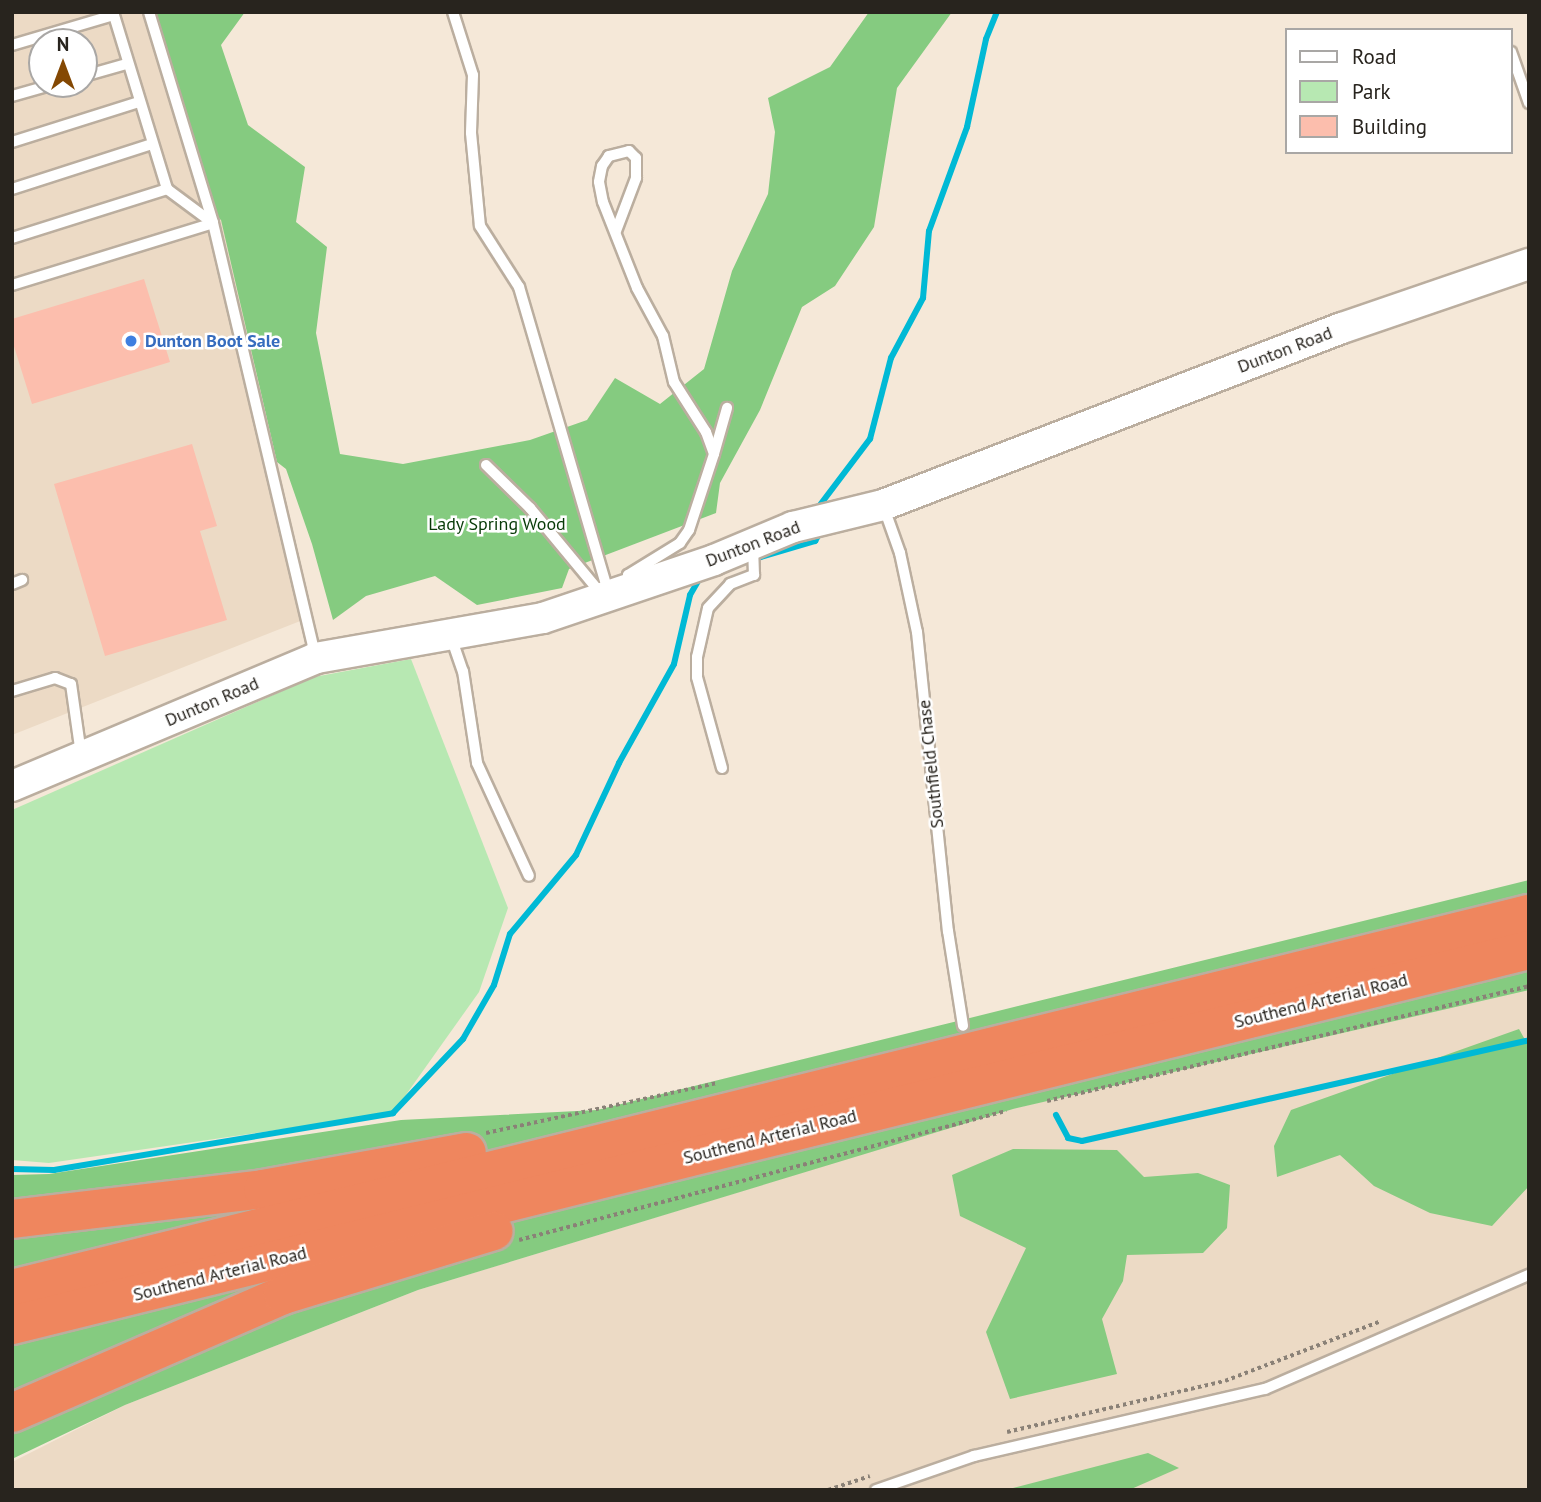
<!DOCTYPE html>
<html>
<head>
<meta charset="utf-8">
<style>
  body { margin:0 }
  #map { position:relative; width:1541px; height:1502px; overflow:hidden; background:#f5e8d8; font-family:"PT Sans",sans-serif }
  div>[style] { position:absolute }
  .built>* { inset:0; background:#ecdac5 }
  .green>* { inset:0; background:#b7e8b2 }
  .forest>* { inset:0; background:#85cb80 }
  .stream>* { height:6px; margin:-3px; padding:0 3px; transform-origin:3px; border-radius:3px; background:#00b9d5 }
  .building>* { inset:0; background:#fcbead }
  .path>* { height:3.5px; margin-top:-1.75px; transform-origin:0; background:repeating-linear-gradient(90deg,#8a8177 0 3.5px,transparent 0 7px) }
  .roads { filter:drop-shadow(2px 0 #bbae9f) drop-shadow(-2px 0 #bbae9f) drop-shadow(0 2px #bbae9f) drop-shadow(0 -2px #bbae9f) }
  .lane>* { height:10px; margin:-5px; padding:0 5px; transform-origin:5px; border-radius:5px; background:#fff }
  .secondary>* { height:30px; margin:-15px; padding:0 15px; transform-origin:15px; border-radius:15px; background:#fff }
  .highway>* { height:38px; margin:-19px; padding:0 19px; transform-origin:19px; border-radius:19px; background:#ef865e }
  .dots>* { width:19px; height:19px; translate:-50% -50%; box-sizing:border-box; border:4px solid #fff; border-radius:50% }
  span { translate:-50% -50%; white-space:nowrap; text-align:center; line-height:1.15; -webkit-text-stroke:5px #fff; paint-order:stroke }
  .shop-label { font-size:18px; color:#366cbe; font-weight:700 }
  .left { translate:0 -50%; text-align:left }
  .street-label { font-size:18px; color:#28241e }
  .park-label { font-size:18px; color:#073a07 }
  .frame { position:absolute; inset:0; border:14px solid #28241e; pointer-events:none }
  .legend { position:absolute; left:1285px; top:28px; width:228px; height:126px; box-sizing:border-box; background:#fff; border:2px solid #a9a7a5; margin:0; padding:9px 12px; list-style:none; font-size:21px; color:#28241e }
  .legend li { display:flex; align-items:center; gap:14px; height:35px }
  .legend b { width:35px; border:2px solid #a9a7a5 }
  .north { position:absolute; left:28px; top:28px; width:70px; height:70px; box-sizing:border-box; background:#fff; border:2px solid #a9a7a5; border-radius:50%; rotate:0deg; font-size:19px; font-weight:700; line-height:28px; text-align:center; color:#28241e }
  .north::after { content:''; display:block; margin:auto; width:24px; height:32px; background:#844803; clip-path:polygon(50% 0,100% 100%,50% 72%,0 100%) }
</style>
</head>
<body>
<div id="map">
  <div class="built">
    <i style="clip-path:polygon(evenodd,12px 12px,173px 12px,313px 616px,12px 735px,12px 12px,42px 42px,84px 42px,84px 84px,42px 84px,42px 42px)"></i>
    <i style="clip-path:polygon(1529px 989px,1529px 1490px,12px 1490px,12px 1462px,125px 1405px,418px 1290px,1003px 1111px)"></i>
  </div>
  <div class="green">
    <i style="clip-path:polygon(411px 659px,508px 908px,479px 992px,393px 1113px,49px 1163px,12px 1160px,12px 810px,314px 677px)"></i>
  </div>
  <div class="forest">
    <i style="clip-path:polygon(151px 12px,245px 12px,221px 45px,248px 125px,305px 167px,296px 222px,327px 247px,316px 333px,340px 454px,403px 464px,530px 440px,587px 420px,615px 378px,660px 404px,704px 369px,732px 271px,768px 194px,775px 132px,768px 98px,830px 67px,869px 12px,952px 12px,897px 88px,874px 227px,835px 286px,802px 307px,760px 410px,720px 483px,716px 513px,569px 569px,562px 588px,477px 605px,435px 576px,366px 596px,333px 620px,312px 544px,286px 469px,277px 462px,221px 220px,207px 207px)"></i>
    <i style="clip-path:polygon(1529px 880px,1529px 990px,1013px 1109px,418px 1290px,125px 1405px,12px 1459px,12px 1175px,49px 1174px,401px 1120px,597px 1110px)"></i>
    <i style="clip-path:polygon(1519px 1029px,1529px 1047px,1529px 1186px,1492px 1226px,1430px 1213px,1374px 1186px,1340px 1155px,1277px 1177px,1274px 1146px,1291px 1110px)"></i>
    <i style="clip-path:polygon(1013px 1149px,1117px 1150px,1144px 1177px,1198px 1173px,1230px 1185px,1227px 1228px,1203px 1253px,1127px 1255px,1123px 1281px,1102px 1319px,1117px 1374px,1010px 1399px,986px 1332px,1026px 1248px,960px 1216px,952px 1175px)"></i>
    <i style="clip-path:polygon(1148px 1453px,1179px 1468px,1129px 1490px,1005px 1490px)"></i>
  </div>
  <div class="stream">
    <i style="left:820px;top:505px;width:83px;rotate:-52.9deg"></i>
    <i style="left:870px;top:439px;width:84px;rotate:-75.5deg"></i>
    <i style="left:891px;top:358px;width:68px;rotate:-61.9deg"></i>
    <i style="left:923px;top:298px;width:67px;rotate:-84.9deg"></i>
    <i style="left:929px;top:231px;width:111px;rotate:-69.9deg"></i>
    <i style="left:967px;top:127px;width:90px;rotate:-77.8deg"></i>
    <i style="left:986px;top:39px;width:29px;rotate:-68deg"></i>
    <i style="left:754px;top:559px;width:64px;rotate:-16.4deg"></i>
    <i style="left:815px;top:541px;width:13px;rotate:-58deg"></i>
    <i style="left:1056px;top:1115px;width:26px;rotate:62deg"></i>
    <i style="left:1068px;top:1138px;width:14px;rotate:12deg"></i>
    <i style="left:1082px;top:1141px;width:458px;rotate:-12.7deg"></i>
    <i style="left:12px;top:1169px;width:42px;rotate:1.4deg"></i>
    <i style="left:54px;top:1170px;width:344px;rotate:-9.5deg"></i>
    <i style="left:393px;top:1113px;width:102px;rotate:-46.6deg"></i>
    <i style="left:463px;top:1039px;width:62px;rotate:-60.1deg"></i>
    <i style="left:494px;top:985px;width:53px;rotate:-72.6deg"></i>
    <i style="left:510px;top:934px;width:103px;rotate:-50.1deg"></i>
    <i style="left:576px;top:855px;width:102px;rotate:-64.9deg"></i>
    <i style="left:619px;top:763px;width:113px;rotate:-60.9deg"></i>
    <i style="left:674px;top:664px;width:71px;rotate:-76.9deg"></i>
    <i style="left:690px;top:595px;width:22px;rotate:-60deg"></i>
  </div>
  <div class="building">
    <i style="clip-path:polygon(144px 279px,170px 362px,32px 404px,12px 340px,12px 319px)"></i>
    <i style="clip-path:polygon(192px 444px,217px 526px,200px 531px,227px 620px,105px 656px,54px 484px)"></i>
  </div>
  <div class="path">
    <i style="left:1047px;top:1101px;width:496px;rotate:-13.4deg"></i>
    <i style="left:486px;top:1133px;width:237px;rotate:-12.2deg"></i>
    <i style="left:519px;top:1240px;width:504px;rotate:-14.84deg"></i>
    <i style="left:1007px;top:1432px;width:224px;rotate:-13.2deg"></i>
    <i style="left:1225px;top:1381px;width:167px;rotate:-21deg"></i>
    <i style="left:828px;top:1490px;width:44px;rotate:-18.4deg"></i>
  </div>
  <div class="roads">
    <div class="lane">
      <i style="left:113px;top:12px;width:185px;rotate:73deg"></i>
      <i style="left:167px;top:189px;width:57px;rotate:36.5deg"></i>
      <i style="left:149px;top:12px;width:220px;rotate:73.1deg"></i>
      <i style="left:213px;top:223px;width:445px;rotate:76.7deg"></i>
      <i style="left:453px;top:12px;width:66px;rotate:72.4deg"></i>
      <i style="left:473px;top:75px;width:58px;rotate:92deg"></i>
      <i style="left:471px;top:133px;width:93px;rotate:84.5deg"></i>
      <i style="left:480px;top:226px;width:72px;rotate:57.4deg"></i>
      <i style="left:519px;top:287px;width:320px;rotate:73.7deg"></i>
      <i style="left:12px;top:45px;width:106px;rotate:-16.4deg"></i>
      <i style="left:1511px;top:52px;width:54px;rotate:70.6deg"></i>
      <i style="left:84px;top:76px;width:44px;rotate:-15.9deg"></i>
      <i style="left:12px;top:96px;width:44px;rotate:-15.9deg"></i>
      <i style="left:12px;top:142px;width:133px;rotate:-17.5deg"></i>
      <i style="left:12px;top:189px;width:147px;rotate:-17.8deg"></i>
      <i style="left:616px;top:231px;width:57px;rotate:-69.3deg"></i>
      <i style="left:636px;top:178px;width:20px;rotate:-90deg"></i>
      <i style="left:636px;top:158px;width:10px;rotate:-135deg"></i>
      <i style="left:629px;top:151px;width:21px;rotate:166deg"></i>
      <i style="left:609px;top:156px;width:12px;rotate:125deg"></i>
      <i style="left:602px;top:166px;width:16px;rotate:101deg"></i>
      <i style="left:599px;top:182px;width:20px;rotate:79deg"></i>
      <i style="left:603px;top:202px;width:92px;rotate:68.4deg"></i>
      <i style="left:637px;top:288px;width:55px;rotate:61.6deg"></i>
      <i style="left:663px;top:336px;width:47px;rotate:76.6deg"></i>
      <i style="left:674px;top:382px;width:59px;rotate:57.4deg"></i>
      <i style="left:706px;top:432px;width:23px;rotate:70deg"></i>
      <i style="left:714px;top:454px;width:80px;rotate:108.2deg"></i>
      <i style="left:689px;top:530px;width:16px;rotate:125deg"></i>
      <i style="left:680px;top:543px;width:61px;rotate:148.4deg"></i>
      <i style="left:628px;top:575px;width:10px;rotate:79deg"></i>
      <i style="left:12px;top:238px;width:163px;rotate:-17.5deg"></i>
      <i style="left:12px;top:285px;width:210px;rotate:-17.1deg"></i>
      <i style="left:714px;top:454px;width:48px;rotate:-74.2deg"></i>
      <i style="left:486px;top:465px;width:62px;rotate:44.3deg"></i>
      <i style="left:530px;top:508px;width:114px;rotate:50.3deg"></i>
      <i style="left:884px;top:508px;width:48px;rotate:70.4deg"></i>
      <i style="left:900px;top:553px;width:81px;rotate:77.9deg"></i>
      <i style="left:917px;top:632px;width:301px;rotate:84.1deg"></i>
      <i style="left:948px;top:931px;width:96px;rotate:81deg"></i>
      <i style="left:12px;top:584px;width:11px;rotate:-22deg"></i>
      <i style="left:451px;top:637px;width:36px;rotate:71deg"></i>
      <i style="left:463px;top:671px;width:93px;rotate:81.3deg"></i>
      <i style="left:477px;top:763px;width:124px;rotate:65.3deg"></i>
      <i style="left:12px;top:691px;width:45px;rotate:-16.8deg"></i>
      <i style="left:55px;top:678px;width:17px;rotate:21deg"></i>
      <i style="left:71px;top:684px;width:71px;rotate:81.9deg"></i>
      <i style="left:722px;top:768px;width:94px;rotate:-105.4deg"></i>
      <i style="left:697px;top:677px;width:20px;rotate:-90deg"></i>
      <i style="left:697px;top:657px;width:50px;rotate:-77.3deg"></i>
      <i style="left:708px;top:608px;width:33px;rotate:-47deg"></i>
      <i style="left:730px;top:584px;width:26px;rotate:-21deg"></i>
      <i style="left:754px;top:575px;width:28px;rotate:-92deg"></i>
      <i style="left:876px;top:1490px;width:104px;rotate:-19.1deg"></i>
      <i style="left:974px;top:1456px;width:299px;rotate:-13deg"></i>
      <i style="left:1265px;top:1389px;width:288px;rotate:-23.4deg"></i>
    </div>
    <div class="secondary">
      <i style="left:12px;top:786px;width:330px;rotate:-22.8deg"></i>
      <i style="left:316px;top:658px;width:230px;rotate:-10deg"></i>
      <i style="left:543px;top:618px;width:181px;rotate:-18.7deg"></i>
      <i style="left:714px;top:560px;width:86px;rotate:-22.7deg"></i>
      <i style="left:793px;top:527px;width:93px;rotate:-13.7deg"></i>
      <i style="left:883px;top:505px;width:492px;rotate:-21.1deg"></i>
      <i style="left:1342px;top:328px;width:198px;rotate:-18.9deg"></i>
    </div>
    <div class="highway">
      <i style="left:12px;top:1219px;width:253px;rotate:-6.8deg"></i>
      <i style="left:263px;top:1189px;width:207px;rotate:-10.3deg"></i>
      <i style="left:12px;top:1289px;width:1563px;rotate:-13.89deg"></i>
      <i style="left:12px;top:1325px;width:1563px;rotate:-13.89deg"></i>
      <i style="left:12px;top:1413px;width:296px;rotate:-23.5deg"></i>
      <i style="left:283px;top:1295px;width:220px;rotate:-16.9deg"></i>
    </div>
  </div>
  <div class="dots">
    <i style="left:131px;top:341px;background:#3f7fe0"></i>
  </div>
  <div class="shop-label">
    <span class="left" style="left:145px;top:341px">Dunton Boot Sale</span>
  </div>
  <div class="street-label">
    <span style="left:1285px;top:350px;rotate:-21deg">Dunton Road</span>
    <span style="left:753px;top:544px;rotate:-21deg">Dunton Road</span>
    <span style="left:212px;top:702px;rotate:-23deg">Dunton Road</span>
    <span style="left:931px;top:764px;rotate:-96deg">Southfield Chase</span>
    <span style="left:1321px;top:1001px;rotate:-14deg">Southend Arterial Road</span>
    <span style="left:770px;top:1137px;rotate:-14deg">Southend Arterial Road</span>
    <span style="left:220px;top:1274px;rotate:-14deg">Southend Arterial Road</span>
  </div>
  <div class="park-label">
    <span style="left:497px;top:524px">Lady Spring Wood</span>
  </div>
  <div class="frame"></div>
  <ul class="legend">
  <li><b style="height:9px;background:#fff"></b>Road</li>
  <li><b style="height:19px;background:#b7e8b2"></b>Park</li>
  <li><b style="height:19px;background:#fcbead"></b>Building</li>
  </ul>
  <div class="north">N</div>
</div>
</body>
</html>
